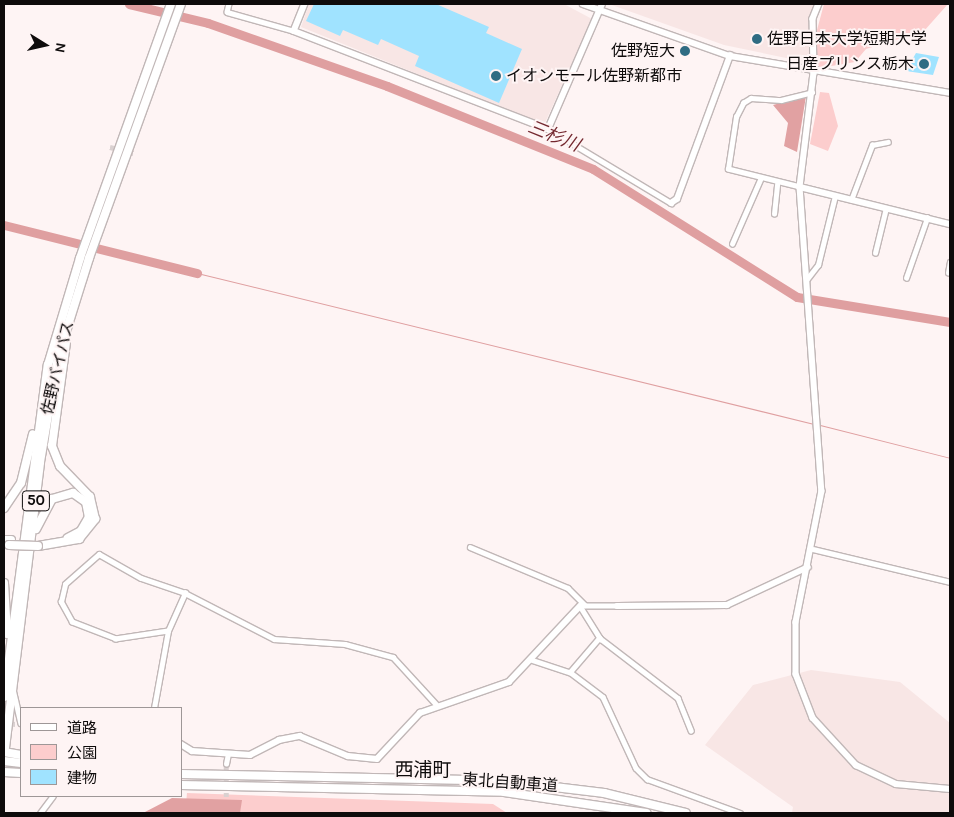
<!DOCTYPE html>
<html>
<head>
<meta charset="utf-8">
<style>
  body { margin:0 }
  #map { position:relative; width:954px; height:817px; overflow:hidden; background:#fef4f4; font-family:Karla,"Noto Sans JP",sans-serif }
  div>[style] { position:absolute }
  .built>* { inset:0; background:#f8e6e5 }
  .green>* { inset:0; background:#fccdcd }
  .forest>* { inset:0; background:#e1a1a2 }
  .stream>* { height:1px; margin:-0.5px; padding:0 0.5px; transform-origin:0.5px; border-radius:0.5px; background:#df9fa0 }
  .river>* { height:9px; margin:-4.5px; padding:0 4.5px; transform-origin:4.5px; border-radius:4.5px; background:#df9fa0 }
  .building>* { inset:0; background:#a0e3ff }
  .street-tunnel>* { height:4.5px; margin-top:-2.25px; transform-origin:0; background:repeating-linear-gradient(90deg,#dad1d1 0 4.5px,transparent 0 6.5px) }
  .roads { filter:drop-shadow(1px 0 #c1b7b7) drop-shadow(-1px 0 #c1b7b7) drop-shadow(0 1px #c1b7b7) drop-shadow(0 -1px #c1b7b7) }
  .street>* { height:4.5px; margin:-2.25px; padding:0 2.25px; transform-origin:2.25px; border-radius:2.25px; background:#fff }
  .secondary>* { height:5.5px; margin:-2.75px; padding:0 2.75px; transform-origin:2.75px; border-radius:2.75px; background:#fff }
  .highway>* { height:8px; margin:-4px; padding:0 4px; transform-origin:4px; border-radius:4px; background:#fff }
  .bridges { filter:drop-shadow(1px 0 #c1b7b7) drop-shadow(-1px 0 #c1b7b7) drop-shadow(0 1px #c1b7b7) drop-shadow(0 -1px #c1b7b7) }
  .highway-bridge>* { height:8px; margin:-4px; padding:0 4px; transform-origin:4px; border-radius:4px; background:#fff }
  .dots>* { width:14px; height:14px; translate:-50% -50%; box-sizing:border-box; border:2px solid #fef4f4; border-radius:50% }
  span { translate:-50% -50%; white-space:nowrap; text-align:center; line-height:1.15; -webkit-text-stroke:4px #fef4f4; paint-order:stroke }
  .shield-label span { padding:1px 4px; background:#fef4f4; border:1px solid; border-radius:4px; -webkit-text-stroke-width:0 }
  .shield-label { font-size:15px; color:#0e0b0b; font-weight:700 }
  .poi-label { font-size:16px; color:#0e0b0b }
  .left { translate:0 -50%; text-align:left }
  .right { translate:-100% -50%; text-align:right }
  .street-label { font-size:16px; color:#0e0b0b }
  .water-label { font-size:18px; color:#74282f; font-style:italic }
  .quarter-label { font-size:19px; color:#0e0b0b }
  .frame { position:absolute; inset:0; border:5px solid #0e0b0b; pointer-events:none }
  .legend { position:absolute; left:20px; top:707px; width:162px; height:90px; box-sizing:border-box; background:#fef4f4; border:1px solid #9e9797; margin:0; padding:6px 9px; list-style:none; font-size:15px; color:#0e0b0b }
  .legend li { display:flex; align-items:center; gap:10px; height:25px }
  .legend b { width:25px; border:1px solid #9e9797 }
  .north { position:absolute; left:20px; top:20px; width:50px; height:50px; -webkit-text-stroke:4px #fef4f4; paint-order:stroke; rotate:100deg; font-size:14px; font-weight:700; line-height:20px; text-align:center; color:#0e0b0b }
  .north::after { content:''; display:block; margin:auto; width:18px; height:22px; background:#0e0b0b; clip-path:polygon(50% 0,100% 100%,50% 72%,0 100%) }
</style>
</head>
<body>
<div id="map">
  <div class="built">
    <i style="clip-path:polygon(309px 4px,564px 4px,592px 19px,544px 125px,301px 27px)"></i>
    <i style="clip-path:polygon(609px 4px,815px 4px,809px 16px,810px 63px,724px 45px)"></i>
    <i style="clip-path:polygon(811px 670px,900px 682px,950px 723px,950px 813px,792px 813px,793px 807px,705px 745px,753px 685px)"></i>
  </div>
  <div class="green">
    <i style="clip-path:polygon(824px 4px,948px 4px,924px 31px,866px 49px,855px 62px,820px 68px,816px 62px,817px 30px)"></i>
    <i style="clip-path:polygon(820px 92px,829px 93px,838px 126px,828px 151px,810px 144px)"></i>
    <i style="clip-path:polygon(187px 793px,493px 804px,507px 813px,185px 813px)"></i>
  </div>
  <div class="forest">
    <i style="clip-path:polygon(806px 96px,797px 152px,784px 146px,788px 123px,773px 105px)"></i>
    <i style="clip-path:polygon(172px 798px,242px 800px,240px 813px,143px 813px)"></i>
  </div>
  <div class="stream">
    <i style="left:197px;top:273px;width:635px;rotate:13.75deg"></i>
    <i style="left:820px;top:425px;width:134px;rotate:14.2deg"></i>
  </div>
  <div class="river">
    <i style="left:129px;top:4px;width:81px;rotate:13.5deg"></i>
    <i style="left:208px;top:23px;width:190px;rotate:19.4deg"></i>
    <i style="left:387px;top:86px;width:222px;rotate:21.9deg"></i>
    <i style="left:593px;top:169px;width:241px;rotate:32.1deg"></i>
    <i style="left:797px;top:297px;width:155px;rotate:9.3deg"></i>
    <i style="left:4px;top:225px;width:199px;rotate:14deg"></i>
  </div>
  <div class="building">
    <i style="clip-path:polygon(314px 4px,436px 4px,489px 27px,486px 33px,522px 49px,499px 103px,415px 66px,419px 56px,381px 39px,378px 45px,343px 30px,340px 36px,306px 21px)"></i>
    <i style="clip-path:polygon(916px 53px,939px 57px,933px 75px,906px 71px)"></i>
  </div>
  <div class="street-tunnel">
    <i style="left:110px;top:147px;width:25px;rotate:14deg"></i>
    <i style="left:4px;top:723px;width:12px;rotate:5deg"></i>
    <i style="left:226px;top:797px;width:33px;rotate:-90deg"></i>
  </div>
  <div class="roads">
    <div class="street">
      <i style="left:229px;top:4px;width:8px;rotate:104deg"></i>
      <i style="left:227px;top:12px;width:70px;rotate:15.8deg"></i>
      <i style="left:548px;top:129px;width:144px;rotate:31deg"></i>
      <i style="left:800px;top:187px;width:74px;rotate:-166deg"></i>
      <i style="left:728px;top:169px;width:53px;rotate:-81.3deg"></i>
      <i style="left:736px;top:117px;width:16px;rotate:-63deg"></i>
      <i style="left:743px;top:103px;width:9px;rotate:-32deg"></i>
      <i style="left:751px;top:98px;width:30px;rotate:4deg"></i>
      <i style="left:781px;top:100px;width:32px;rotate:-14deg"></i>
      <i style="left:851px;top:200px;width:59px;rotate:-69.1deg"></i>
      <i style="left:872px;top:145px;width:16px;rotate:-11deg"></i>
      <i style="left:774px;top:214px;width:31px;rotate:-84deg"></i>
      <i style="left:732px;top:244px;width:70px;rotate:-66.4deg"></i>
      <i style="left:875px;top:253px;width:46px;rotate:-76.3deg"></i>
      <i style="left:948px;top:273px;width:11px;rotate:-80deg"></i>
      <i style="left:906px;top:278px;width:64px;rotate:-70.7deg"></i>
      <i style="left:807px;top:279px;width:18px;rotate:-52deg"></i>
      <i style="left:818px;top:265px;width:71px;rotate:-76.2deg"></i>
      <i style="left:470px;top:547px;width:106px;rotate:22.7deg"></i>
      <i style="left:568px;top:588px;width:24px;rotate:45deg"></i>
      <i style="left:813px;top:549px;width:141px;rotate:13.5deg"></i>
      <i style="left:617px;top:606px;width:37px;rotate:180deg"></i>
      <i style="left:580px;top:606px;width:39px;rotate:58deg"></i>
      <i style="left:601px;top:639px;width:97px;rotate:37.5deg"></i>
      <i style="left:678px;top:698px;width:35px;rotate:68deg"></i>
      <i style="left:168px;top:631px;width:53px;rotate:171.3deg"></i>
      <i style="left:116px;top:639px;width:47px;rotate:-158.9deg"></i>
      <i style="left:72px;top:622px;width:23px;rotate:-119deg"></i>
      <i style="left:61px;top:602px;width:18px;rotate:-77deg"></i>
      <i style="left:65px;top:584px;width:45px;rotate:-41.4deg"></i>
      <i style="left:99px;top:554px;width:48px;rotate:29.7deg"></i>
      <i style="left:141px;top:578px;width:46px;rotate:18.8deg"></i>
      <i style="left:185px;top:593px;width:100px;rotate:27.3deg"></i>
      <i style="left:274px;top:639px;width:71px;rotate:4deg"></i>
      <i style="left:345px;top:644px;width:50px;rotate:15.2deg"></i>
      <i style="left:393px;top:657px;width:64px;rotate:47.5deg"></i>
      <i style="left:532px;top:660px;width:40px;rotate:18deg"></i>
      <i style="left:570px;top:672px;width:41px;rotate:37.1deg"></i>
      <i style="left:603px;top:697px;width:78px;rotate:65.1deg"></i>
      <i style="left:636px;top:768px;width:16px;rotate:45deg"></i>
      <i style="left:647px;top:779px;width:99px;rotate:20.1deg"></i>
      <i style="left:570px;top:672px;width:45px;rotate:-49.5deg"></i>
      <i style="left:13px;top:689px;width:35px;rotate:77deg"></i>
      <i style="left:154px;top:708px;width:78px;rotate:-79.7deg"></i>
      <i style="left:168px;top:631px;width:42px;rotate:-65.9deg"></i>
      <i style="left:226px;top:764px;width:10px;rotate:-79deg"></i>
      <i style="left:40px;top:813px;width:21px;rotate:-53deg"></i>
    </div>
    <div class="secondary">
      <i style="left:305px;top:4px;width:29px;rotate:112deg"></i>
      <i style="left:294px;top:31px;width:272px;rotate:21.1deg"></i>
      <i style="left:548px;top:129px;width:136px;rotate:-66.6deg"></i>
      <i style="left:583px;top:4px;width:156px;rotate:19.5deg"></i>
      <i style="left:730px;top:56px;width:223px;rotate:9.5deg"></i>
      <i style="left:819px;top:4px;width:16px;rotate:112deg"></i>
      <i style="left:813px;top:19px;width:54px;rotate:88.9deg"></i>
      <i style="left:814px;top:73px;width:115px;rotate:97deg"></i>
      <i style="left:800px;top:187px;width:305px;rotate:85.9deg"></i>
      <i style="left:822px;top:491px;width:134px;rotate:101.2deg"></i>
      <i style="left:796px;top:622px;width:52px;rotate:90deg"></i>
      <i style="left:796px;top:674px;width:47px;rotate:68.9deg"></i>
      <i style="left:813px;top:718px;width:64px;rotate:47.5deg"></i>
      <i style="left:856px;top:765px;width:44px;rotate:25.4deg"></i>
      <i style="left:896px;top:784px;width:54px;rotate:5.3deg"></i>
      <i style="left:800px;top:187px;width:154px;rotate:13.9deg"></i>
      <i style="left:671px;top:203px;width:7px;rotate:-34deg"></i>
      <i style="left:677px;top:199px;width:153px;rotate:-69.7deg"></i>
      <i style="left:617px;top:606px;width:110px;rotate:-0.5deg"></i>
      <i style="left:727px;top:605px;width:89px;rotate:-25.1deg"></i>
      <i style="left:181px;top:744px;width:13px;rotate:32deg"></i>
      <i style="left:192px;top:751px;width:58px;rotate:3.9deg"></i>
      <i style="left:250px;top:755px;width:33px;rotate:-27deg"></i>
      <i style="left:279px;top:740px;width:21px;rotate:-11deg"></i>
      <i style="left:300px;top:736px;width:52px;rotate:22.6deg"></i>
      <i style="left:348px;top:756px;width:29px;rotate:6deg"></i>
      <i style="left:377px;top:759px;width:63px;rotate:-46.9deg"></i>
      <i style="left:420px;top:713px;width:94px;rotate:-19.2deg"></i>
      <i style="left:509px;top:682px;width:104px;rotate:-46.9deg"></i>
    </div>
    <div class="highway">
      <i style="left:4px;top:508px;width:30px;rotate:-56deg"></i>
      <i style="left:21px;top:483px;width:50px;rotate:-76.2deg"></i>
      <i style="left:36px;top:529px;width:34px;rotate:-62deg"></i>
      <i style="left:52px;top:499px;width:22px;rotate:-16deg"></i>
      <i style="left:73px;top:493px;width:16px;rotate:35deg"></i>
      <i style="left:86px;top:502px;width:15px;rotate:79deg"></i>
      <i style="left:89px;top:517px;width:16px;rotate:120deg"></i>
      <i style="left:81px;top:531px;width:15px;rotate:152deg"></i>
      <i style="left:4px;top:540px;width:7px"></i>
      <i style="left:38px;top:546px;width:42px;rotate:-9.7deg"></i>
      <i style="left:79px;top:539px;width:26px;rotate:-51deg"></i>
      <i style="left:95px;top:519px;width:23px;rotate:-103deg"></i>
      <i style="left:90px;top:497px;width:43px;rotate:-134.1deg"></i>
      <i style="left:60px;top:466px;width:22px;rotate:-112deg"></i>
      <i style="left:52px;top:446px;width:104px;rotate:-82.3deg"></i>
      <i style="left:4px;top:583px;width:51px;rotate:86.6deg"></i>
      <i style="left:4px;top:697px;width:335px;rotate:-82.5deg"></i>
      <i style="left:48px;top:365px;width:112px;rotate:-73.3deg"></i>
      <i style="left:80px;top:258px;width:270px;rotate:-70.3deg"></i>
      <i style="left:5px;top:748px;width:288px;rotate:-83deg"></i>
      <i style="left:40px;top:462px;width:107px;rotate:-80.3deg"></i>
      <i style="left:58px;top:357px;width:104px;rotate:-72.6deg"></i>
      <i style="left:89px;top:258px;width:270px;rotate:-70.1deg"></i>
      <i style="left:4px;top:752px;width:17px;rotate:10deg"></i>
      <i style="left:4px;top:761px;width:17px;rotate:7deg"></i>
      <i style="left:4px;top:772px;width:17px;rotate:3deg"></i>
      <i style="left:181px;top:774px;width:324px;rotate:1.2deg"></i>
      <i style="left:505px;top:781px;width:100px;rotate:6.9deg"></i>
      <i style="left:604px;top:793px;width:84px;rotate:13.7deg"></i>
      <i style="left:181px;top:785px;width:323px;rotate:1.2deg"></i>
      <i style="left:504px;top:792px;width:144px;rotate:8.4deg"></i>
    </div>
  </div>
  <div class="bridges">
    <div class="highway-bridge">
      <i style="left:9px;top:545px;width:29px;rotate:2deg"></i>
    </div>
  </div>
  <div class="dots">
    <i style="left:757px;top:39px;background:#2f6c83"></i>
    <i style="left:685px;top:51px;background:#2f6c83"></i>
    <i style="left:924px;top:64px;background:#2f6c83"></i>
    <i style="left:496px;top:76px;background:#2f6c83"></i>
  </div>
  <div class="shield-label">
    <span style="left:36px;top:501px">50</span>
  </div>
  <div class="poi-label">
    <span class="left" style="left:767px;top:39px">佐野日本大学短期大学</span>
    <span class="right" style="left:675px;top:51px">佐野短大</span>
    <span class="right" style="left:914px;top:64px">日産プリンス栃木</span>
    <span class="left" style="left:506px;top:76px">イオンモール佐野新都市</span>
  </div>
  <div class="street-label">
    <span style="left:58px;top:368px;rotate:-77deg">佐野バイパス</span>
    <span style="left:510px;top:783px;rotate:4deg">東北自動車道</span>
  </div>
  <div class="water-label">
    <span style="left:554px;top:136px;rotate:22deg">三杉川</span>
  </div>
  <div class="quarter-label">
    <span style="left:423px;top:771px">西浦町</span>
  </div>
  <div class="frame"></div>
  <ul class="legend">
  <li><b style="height:6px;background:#fff"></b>道路</li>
  <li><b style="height:14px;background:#fccdcd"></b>公園</li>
  <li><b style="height:14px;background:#a0e3ff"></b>建物</li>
  </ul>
  <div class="north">N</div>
</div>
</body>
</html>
